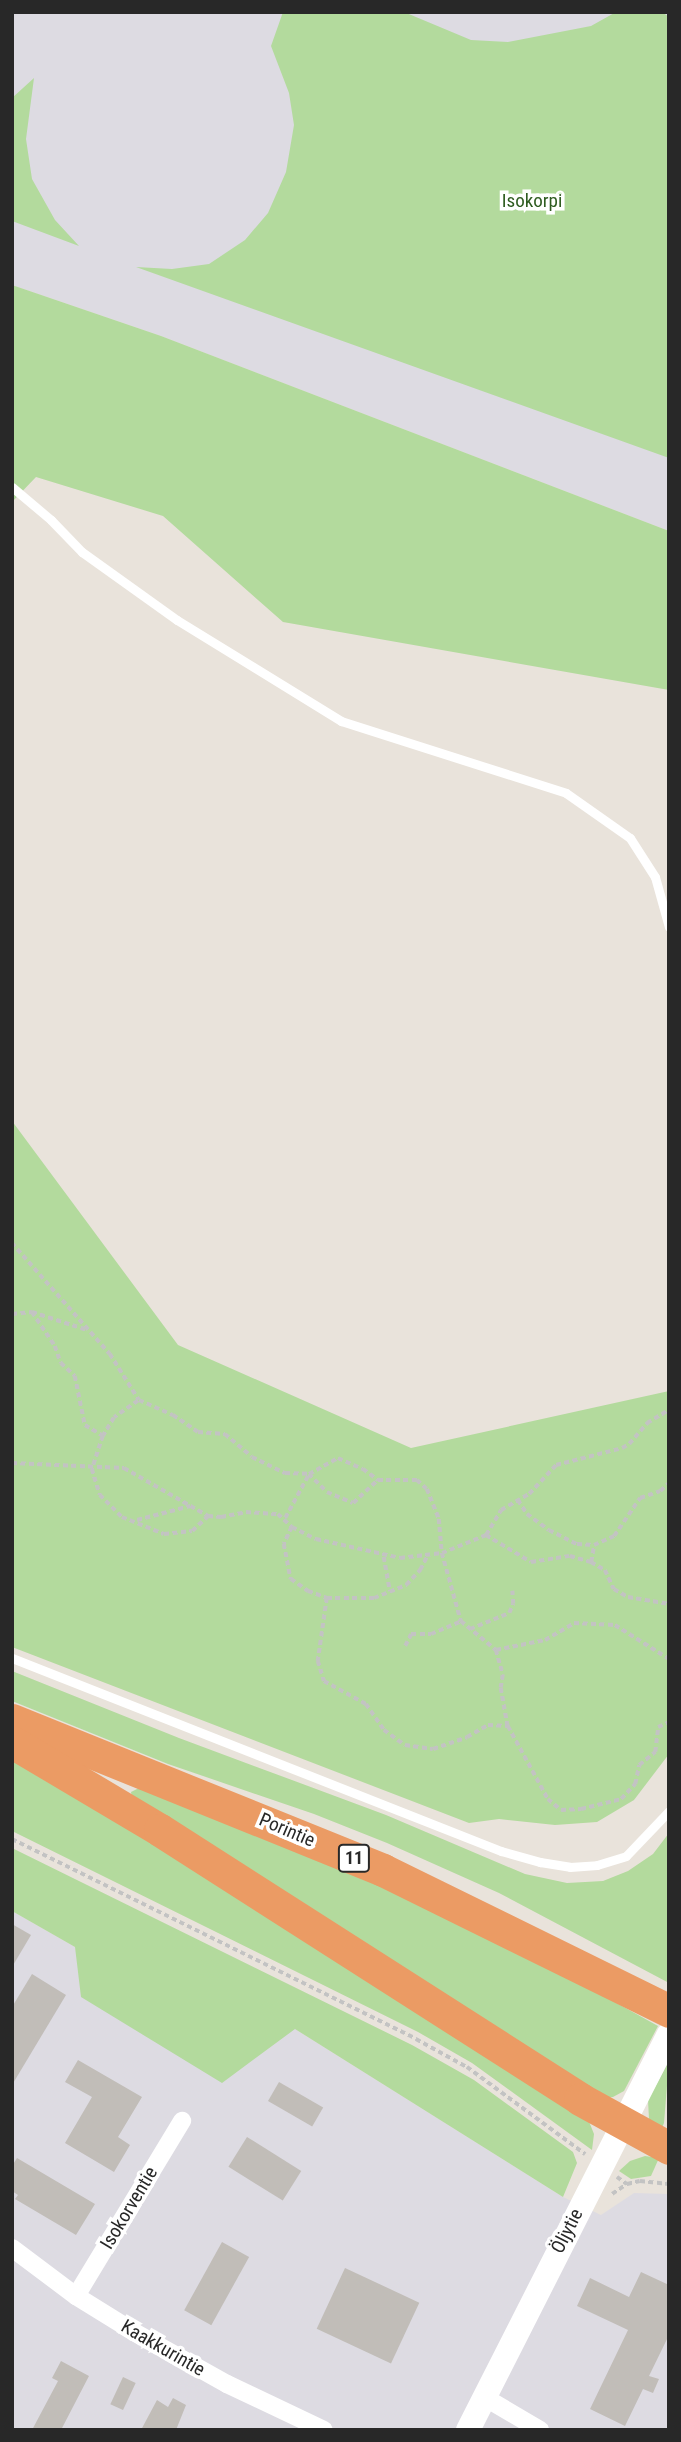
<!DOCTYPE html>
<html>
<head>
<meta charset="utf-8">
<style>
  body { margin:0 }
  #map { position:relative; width:681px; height:2442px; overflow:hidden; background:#e9e3db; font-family:"Roboto Condensed",sans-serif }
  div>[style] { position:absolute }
  .industrial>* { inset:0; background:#dddbe2 }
  .green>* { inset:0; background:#b3da9d }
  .building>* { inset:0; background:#c1bdb8; transform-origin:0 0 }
  .path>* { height:3.5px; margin-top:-1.75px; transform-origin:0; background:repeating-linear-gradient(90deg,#c3c3c3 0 5px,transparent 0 8.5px) }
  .lane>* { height:9px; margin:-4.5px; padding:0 4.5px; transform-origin:4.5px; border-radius:4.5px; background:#fff }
  .street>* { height:18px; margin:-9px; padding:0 9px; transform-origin:9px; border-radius:9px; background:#fff }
  .secondary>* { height:24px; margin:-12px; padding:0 12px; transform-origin:12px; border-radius:12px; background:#fff }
  .highway>* { height:33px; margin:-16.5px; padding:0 16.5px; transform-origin:16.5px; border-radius:16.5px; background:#eb9b64 }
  span { translate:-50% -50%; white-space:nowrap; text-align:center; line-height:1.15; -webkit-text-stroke:7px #fff; paint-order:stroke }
  .shield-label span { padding:2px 5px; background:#fff; border:2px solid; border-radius:5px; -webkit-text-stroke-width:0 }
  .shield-label { font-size:18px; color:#282828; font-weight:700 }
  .park-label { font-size:19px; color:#2f5c21 }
  .street-label { font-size:19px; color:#282828 }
  .frame { position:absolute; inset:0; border:14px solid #282828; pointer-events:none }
</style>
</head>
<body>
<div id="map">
  <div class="industrial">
    <i style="clip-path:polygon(12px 12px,669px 12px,669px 531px,161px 336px,12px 285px)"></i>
    <i style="clip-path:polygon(12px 1911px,75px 1947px,295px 2029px,563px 2197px,601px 2215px,634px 2193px,669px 2194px,669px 2430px,12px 2430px)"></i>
  </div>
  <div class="green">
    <i style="clip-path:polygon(283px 12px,404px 12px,471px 40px,508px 42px,591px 26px,616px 12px,662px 12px,669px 17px,669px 458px,136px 267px,172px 269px,209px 264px,245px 240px,268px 213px,286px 172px,294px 125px,289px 93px,271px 46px)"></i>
    <i style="clip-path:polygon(34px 78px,26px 139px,32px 179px,55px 220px,79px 246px,12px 221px,12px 98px)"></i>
    <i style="clip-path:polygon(12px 285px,161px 336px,669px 531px,669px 690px,283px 622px,163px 516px,36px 477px,12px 502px)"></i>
    <i style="clip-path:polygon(12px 1121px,178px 1345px,411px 1448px,669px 1391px,669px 1754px,634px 1800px,597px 1822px,555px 1825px,499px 1819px,469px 1823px,12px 1647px)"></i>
    <i style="clip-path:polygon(12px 1671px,179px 1738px,386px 1815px,525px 1874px,567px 1883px,603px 1881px,628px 1871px,653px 1854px,669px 1833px,669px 1983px,499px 1893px,387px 1843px,314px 1814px,168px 1764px,12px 1701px)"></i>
    <i style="clip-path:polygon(12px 1749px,588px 2119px,594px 2134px,592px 2150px,472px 2063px,418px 2032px,12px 1831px)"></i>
    <i style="clip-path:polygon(139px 1788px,355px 1873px,505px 1941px,658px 2026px,624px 2091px,613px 2097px,599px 2098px,132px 1798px,131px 1792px)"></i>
    <i style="clip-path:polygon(12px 1848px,412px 2045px,474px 2080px,573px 2152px,577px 2163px,563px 2197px,295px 2029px,222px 2083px,81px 1997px,75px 1947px,12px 1911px)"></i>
    <i style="clip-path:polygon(669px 2061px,664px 2123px,660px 2132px,649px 2119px,648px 2100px)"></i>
    <i style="clip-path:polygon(645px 2156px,659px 2158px,651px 2176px,631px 2179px,619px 2171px,630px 2161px)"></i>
  </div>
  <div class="building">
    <i style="clip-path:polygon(12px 1924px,31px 1935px,12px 1967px)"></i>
    <i style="clip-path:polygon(32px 1974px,66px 1995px,12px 2085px,12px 2007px)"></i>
    <i style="clip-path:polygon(78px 2060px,142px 2097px,118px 2137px,130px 2145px,114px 2172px,65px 2143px,92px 2097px,65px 2082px)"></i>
    <i style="left:279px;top:2082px;width:51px;height:22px;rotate:30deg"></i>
    <i style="left:247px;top:2137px;width:64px;height:35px;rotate:32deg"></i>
    <i style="clip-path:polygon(17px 2158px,95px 2204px,76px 2235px,15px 2199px,18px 2195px,12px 2191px,12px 2166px)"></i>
    <i style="left:222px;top:2242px;width:31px;height:78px;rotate:29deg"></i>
    <i style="left:345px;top:2268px;width:82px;height:67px;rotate:25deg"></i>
    <i style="clip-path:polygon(641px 2272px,669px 2285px,669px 2335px,649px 2376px,659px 2379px,653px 2393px,643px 2389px,625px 2426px,590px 2409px,628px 2330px,577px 2306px,590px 2278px,629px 2297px)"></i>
    <i style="clip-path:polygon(61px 2361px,89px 2376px,61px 2430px,32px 2430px,58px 2381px,52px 2378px)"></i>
    <i style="left:123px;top:2377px;width:14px;height:30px;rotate:25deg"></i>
    <i style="clip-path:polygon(173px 2398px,186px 2405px,176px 2430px,141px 2430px,157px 2400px,168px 2407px)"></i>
  </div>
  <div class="path">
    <i style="left:12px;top:1243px;width:148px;rotate:48.6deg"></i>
    <i style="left:110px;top:1354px;width:54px;rotate:57.8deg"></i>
    <i style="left:139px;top:1400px;width:37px;rotate:24deg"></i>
    <i style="left:173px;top:1415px;width:30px;rotate:34deg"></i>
    <i style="left:198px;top:1432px;width:27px;rotate:4deg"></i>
    <i style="left:225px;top:1434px;width:35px;rotate:40deg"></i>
    <i style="left:252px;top:1457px;width:37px;rotate:26deg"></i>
    <i style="left:285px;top:1473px;width:24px;rotate:2deg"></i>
    <i style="left:309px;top:1474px;width:33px;rotate:-29deg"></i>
    <i style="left:338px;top:1458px;width:27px;rotate:24deg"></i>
    <i style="left:363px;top:1469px;width:19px;rotate:36deg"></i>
    <i style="left:32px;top:1312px;width:41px;rotate:55.9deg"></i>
    <i style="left:55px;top:1346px;width:18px;rotate:71deg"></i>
    <i style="left:61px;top:1363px;width:19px;rotate:43deg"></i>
    <i style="left:75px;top:1376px;width:50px;rotate:78.5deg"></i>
    <i style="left:85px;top:1425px;width:21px;rotate:31deg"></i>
    <i style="left:12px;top:1314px;width:20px;rotate:-6deg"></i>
    <i style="left:32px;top:1312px;width:58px;rotate:18.1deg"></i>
    <i style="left:138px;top:1401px;width:29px;rotate:145deg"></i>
    <i style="left:114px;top:1418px;width:21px;rotate:121deg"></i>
    <i style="left:103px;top:1436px;width:35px;rotate:108deg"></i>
    <i style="left:92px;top:1469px;width:27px;rotate:73deg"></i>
    <i style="left:100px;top:1495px;width:31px;rotate:45deg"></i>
    <i style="left:122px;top:1517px;width:45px;rotate:22deg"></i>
    <i style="left:164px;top:1534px;width:28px;rotate:-6deg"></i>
    <i style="left:192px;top:1531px;width:22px;rotate:-43deg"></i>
    <i style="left:12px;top:1463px;width:112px;rotate:2.6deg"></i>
    <i style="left:124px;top:1468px;width:97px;rotate:29.7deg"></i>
    <i style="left:208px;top:1516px;width:13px;rotate:4deg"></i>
    <i style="left:221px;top:1517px;width:25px;rotate:-11deg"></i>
    <i style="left:246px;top:1512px;width:32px;rotate:4deg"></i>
    <i style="left:278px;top:1514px;width:19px;rotate:43deg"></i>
    <i style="left:292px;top:1527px;width:27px;rotate:27deg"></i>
    <i style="left:316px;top:1539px;width:86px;rotate:12.7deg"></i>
    <i style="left:400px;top:1558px;width:42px;rotate:-6.8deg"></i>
    <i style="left:442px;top:1553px;width:48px;rotate:-22.2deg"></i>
    <i style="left:486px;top:1535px;width:29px;rotate:-59deg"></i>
    <i style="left:501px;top:1510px;width:32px;rotate:-30deg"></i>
    <i style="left:529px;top:1494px;width:40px;rotate:-47deg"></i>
    <i style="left:556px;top:1465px;width:68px;rotate:-14.4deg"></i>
    <i style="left:622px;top:1448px;width:8px;rotate:-30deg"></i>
    <i style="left:629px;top:1444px;width:28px;rotate:-49deg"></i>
    <i style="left:647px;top:1423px;width:26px;rotate:-31deg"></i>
    <i style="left:309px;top:1474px;width:25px;rotate:45deg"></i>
    <i style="left:327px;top:1492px;width:28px;rotate:23deg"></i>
    <i style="left:353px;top:1503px;width:34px;rotate:-43deg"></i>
    <i style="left:378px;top:1480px;width:39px"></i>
    <i style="left:417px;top:1480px;width:13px;rotate:42deg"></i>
    <i style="left:427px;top:1489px;width:32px;rotate:68deg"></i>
    <i style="left:439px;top:1519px;width:34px;rotate:85deg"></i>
    <i style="left:442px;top:1553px;width:71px;rotate:74.4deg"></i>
    <i style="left:461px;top:1621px;width:45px;rotate:39.6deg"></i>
    <i style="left:496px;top:1650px;width:26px;rotate:74deg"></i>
    <i style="left:503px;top:1675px;width:13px;rotate:99deg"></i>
    <i style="left:501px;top:1688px;width:39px;rotate:80deg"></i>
    <i style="left:508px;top:1726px;width:83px;rotate:61.3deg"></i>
    <i style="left:548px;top:1799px;width:17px;rotate:40deg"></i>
    <i style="left:561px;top:1810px;width:20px;rotate:-3deg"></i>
    <i style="left:581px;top:1809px;width:41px;rotate:-14deg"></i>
    <i style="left:621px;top:1799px;width:21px;rotate:-47deg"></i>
    <i style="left:635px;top:1784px;width:19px;rotate:-78deg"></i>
    <i style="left:639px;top:1765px;width:21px;rotate:-39deg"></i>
    <i style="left:655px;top:1752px;width:25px;rotate:-83deg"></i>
    <i style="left:658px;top:1727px;width:12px;rotate:-24deg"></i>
    <i style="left:518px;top:1500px;width:17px;rotate:57deg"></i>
    <i style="left:527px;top:1514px;width:27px;rotate:36deg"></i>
    <i style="left:549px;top:1530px;width:31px;rotate:27deg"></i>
    <i style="left:577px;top:1544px;width:17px;rotate:3deg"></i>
    <i style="left:594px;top:1545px;width:22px;rotate:-24deg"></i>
    <i style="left:614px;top:1536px;width:46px;rotate:-55.6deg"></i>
    <i style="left:640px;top:1498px;width:21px;rotate:-19deg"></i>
    <i style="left:660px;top:1491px;width:12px;rotate:-42deg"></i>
    <i style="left:285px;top:1518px;width:50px;rotate:-61.4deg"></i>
    <i style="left:137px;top:1520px;width:55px;rotate:-14.8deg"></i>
    <i style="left:292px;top:1527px;width:19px;rotate:115deg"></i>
    <i style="left:284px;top:1544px;width:36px;rotate:79deg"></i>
    <i style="left:291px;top:1579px;width:21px;rotate:35deg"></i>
    <i style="left:308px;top:1591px;width:20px;rotate:20deg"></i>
    <i style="left:327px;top:1598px;width:47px"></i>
    <i style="left:374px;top:1598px;width:35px;rotate:-22deg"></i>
    <i style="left:406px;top:1585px;width:21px;rotate:-47deg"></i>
    <i style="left:420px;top:1570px;width:16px;rotate:-63deg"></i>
    <i style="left:486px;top:1535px;width:52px;rotate:31deg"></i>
    <i style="left:531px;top:1562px;width:39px;rotate:-9deg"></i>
    <i style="left:570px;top:1556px;width:22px;rotate:16deg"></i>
    <i style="left:591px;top:1562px;width:16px;rotate:30deg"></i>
    <i style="left:605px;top:1570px;width:21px;rotate:65deg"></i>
    <i style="left:614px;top:1589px;width:16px;rotate:30deg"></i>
    <i style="left:628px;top:1597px;width:42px;rotate:9.7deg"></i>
    <i style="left:384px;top:1557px;width:35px;rotate:80deg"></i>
    <i style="left:591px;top:1562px;width:17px;rotate:-80deg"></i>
    <i style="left:327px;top:1598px;width:64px;rotate:98.1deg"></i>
    <i style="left:318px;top:1661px;width:21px;rotate:73deg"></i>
    <i style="left:324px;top:1681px;width:48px;rotate:28.7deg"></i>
    <i style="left:366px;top:1704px;width:32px;rotate:55deg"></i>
    <i style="left:384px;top:1730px;width:26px;rotate:36deg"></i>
    <i style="left:405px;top:1745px;width:28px;rotate:8deg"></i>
    <i style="left:433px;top:1749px;width:36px;rotate:-19deg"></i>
    <i style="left:467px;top:1737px;width:24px;rotate:-30deg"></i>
    <i style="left:488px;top:1725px;width:20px;rotate:3deg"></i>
    <i style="left:470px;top:1629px;width:42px;rotate:-22.3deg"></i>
    <i style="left:509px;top:1613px;width:10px;rotate:-66deg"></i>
    <i style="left:513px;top:1604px;width:13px;rotate:-94deg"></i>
    <i style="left:405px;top:1646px;width:13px;rotate:-63deg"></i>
    <i style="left:411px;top:1634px;width:20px"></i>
    <i style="left:431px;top:1634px;width:33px;rotate:-23deg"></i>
    <i style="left:496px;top:1650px;width:50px;rotate:-11.5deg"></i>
    <i style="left:545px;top:1640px;width:34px;rotate:-30deg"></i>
    <i style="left:574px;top:1623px;width:41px;rotate:2.8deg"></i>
    <i style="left:615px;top:1625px;width:64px;rotate:32.2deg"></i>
    <i style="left:12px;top:1839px;width:451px;rotate:26.3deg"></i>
    <i style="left:416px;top:2039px;width:58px;rotate:28.8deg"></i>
    <i style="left:467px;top:2067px;width:147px;rotate:36.4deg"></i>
    <i style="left:617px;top:2177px;width:12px;rotate:35deg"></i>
    <i style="left:612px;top:2194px;width:18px;rotate:-34deg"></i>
    <i style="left:627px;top:2184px;width:13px;rotate:-13deg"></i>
    <i style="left:640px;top:2181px;width:29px;rotate:6deg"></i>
  </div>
  <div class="lane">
    <i style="left:12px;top:487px;width:51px;rotate:40.2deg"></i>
    <i style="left:51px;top:520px;width:45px;rotate:45.9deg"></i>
    <i style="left:82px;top:552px;width:117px;rotate:35.6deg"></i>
    <i style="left:177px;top:620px;width:193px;rotate:31.6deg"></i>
    <i style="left:341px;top:721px;width:236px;rotate:17.7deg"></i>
    <i style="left:566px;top:793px;width:78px;rotate:35.1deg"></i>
    <i style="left:630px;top:838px;width:46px;rotate:57.3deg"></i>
    <i style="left:655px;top:877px;width:52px;rotate:74.4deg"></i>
    <i style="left:12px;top:1658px;width:526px;rotate:21.54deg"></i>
    <i style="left:501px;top:1851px;width:41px;rotate:15.8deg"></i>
    <i style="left:540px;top:1862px;width:30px;rotate:9deg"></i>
    <i style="left:570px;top:1867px;width:27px;rotate:-4deg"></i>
    <i style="left:597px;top:1865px;width:30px;rotate:-17deg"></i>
    <i style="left:626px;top:1856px;width:62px;rotate:-46.3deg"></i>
  </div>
  <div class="street">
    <i style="left:12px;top:2248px;width:80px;rotate:36.9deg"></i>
    <i style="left:76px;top:2296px;width:70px;rotate:31.7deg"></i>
    <i style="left:136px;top:2333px;width:104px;rotate:29.3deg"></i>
    <i style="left:227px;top:2384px;width:107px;rotate:25.4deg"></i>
    <i style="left:76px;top:2296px;width:205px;rotate:-58.8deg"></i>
    <i style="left:484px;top:2397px;width:65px;rotate:30.5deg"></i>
  </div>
  <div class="secondary">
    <i style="left:468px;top:2430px;width:444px;rotate:-63.1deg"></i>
  </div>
  <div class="highway">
    <i style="left:12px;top:1720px;width:400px;rotate:22deg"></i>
    <i style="left:383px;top:1870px;width:319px;rotate:26.2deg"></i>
    <i style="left:12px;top:1742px;width:172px;rotate:30.7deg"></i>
    <i style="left:160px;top:1830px;width:499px;rotate:32.6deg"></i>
    <i style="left:580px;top:2099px;width:102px;rotate:28.8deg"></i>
  </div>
  <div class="shield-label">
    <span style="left:354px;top:1858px">11</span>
  </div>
  <div class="park-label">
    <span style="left:532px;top:201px">Isokorpi</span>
  </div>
  <div class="street-label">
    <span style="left:287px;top:1830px;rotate:23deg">Porintie</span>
    <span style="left:129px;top:2208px;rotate:-59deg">Isokorventie</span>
    <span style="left:567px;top:2231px;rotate:-63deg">Öljytie</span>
    <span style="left:163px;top:2348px;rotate:30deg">Kaakkurintie</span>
  </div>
  <div class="frame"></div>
</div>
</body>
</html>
